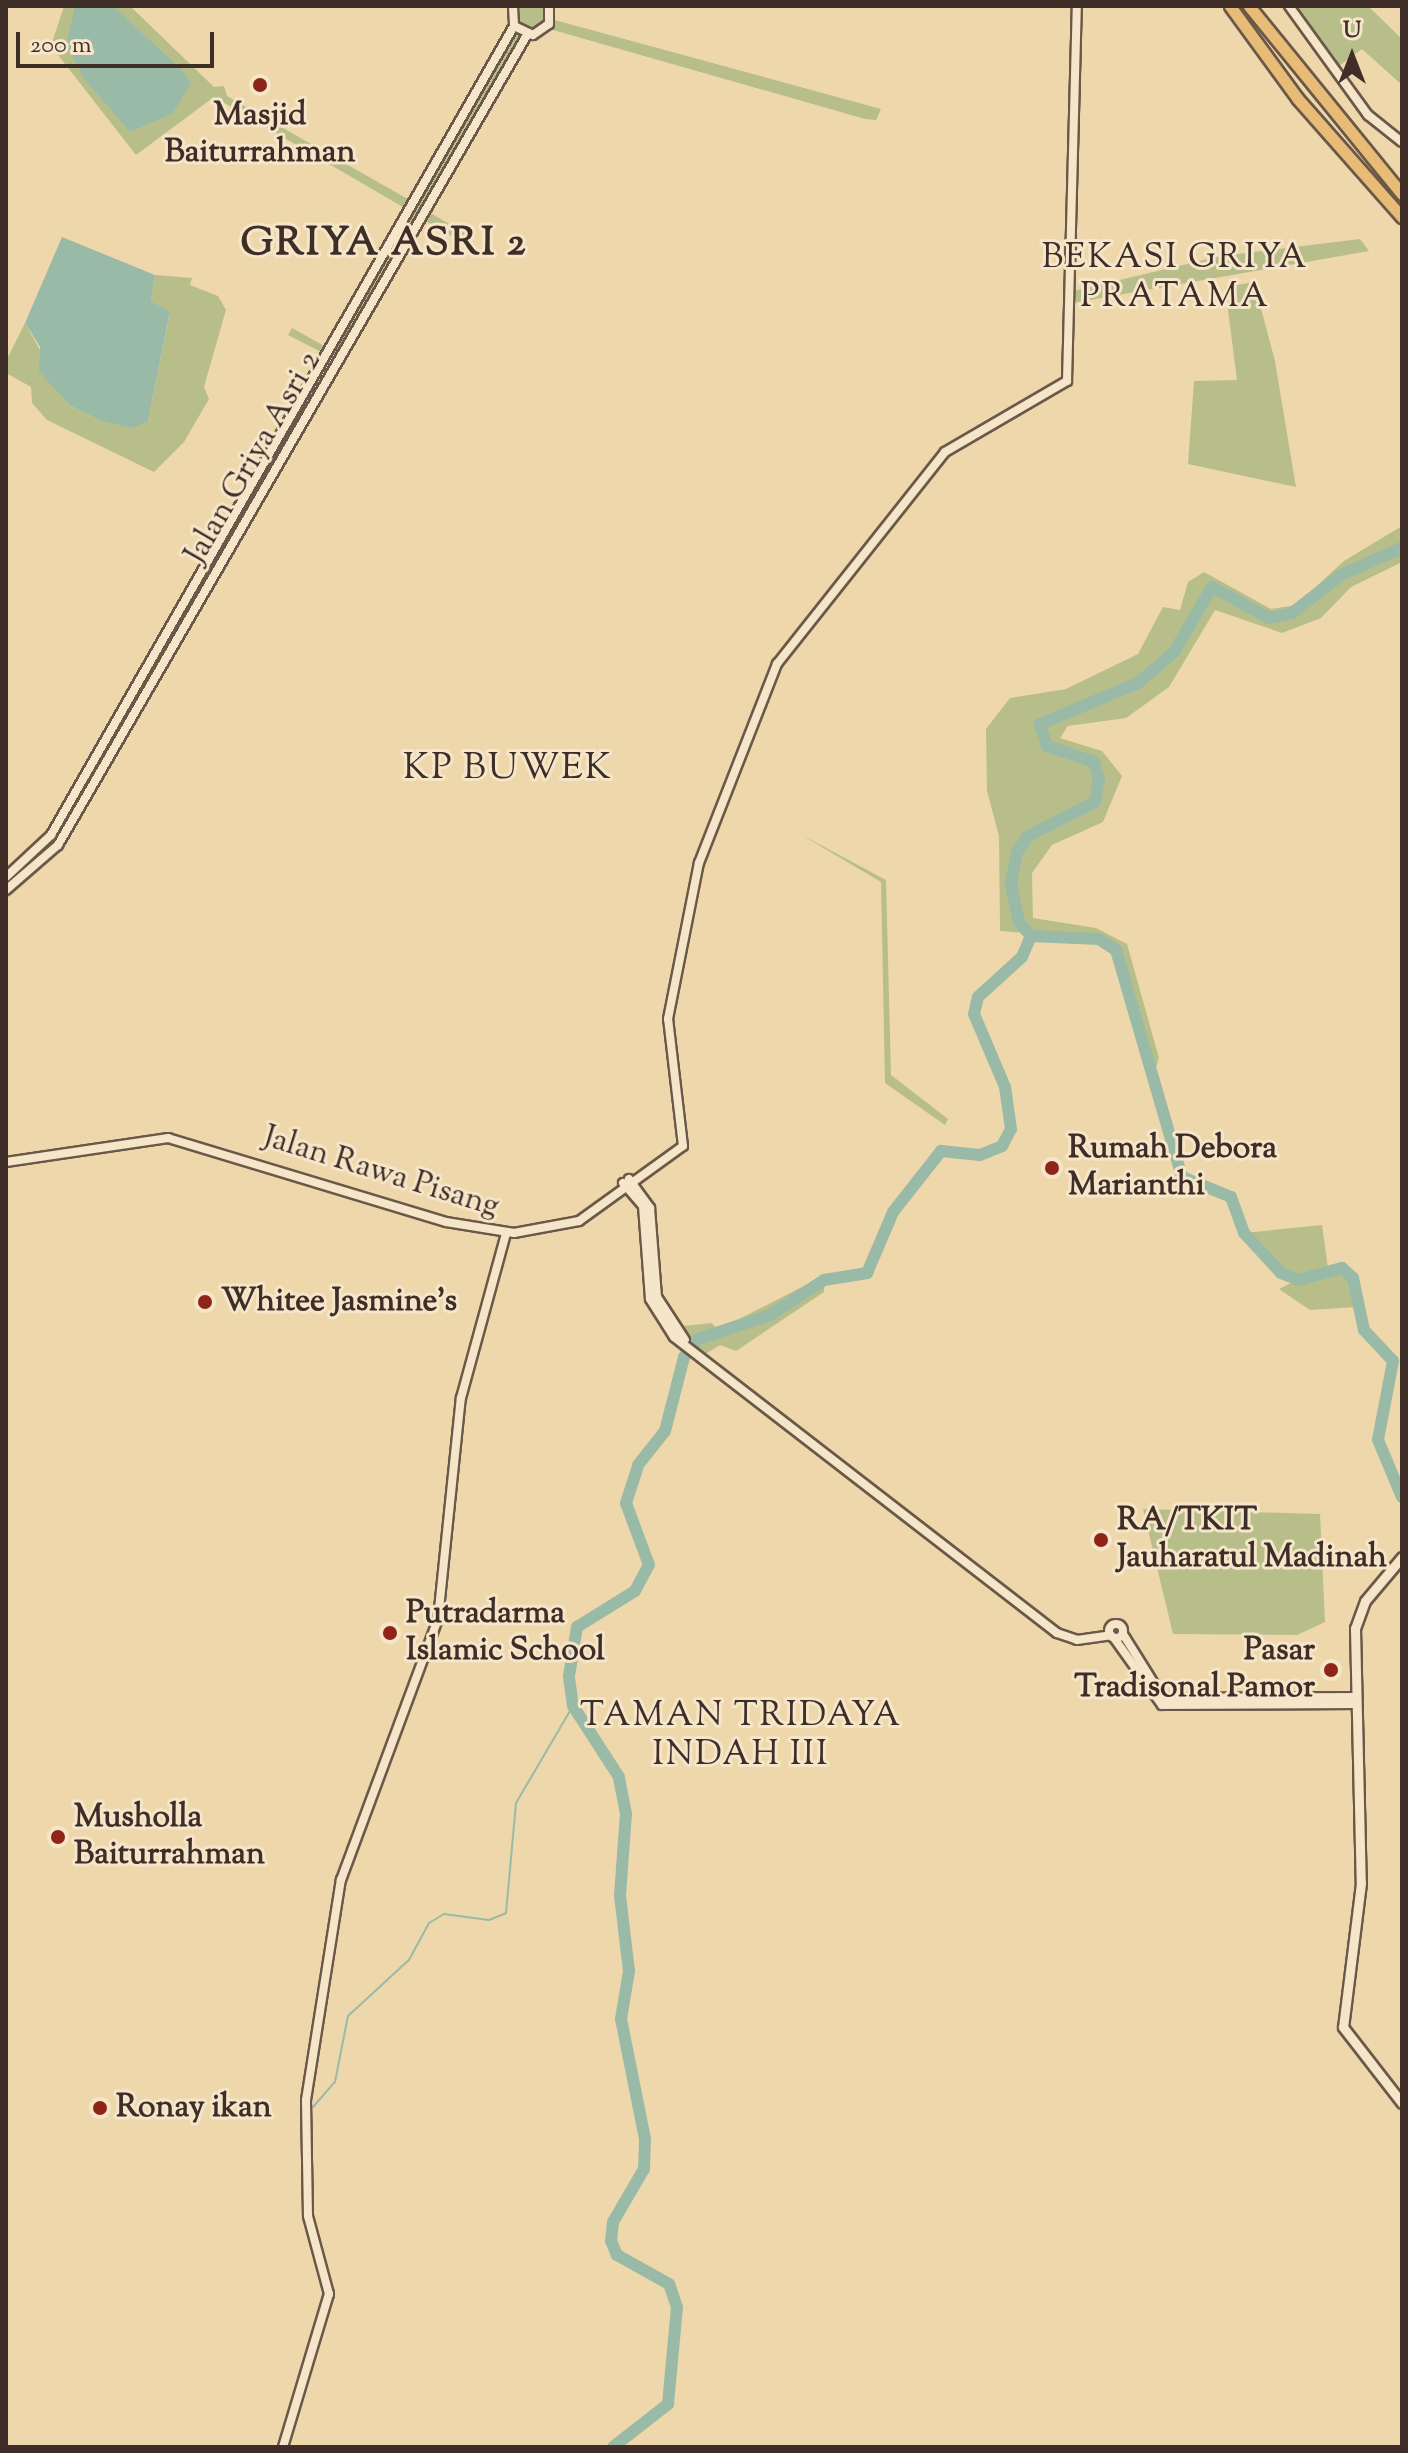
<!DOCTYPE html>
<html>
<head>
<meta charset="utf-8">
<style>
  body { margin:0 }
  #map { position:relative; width:1408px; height:2453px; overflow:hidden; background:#efd7ac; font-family:"Sorts Mill Goudy",serif }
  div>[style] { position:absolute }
  .green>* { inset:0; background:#b7be8a }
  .water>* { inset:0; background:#9abaa8 }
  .stream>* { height:2px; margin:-1px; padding:0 1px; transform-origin:1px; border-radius:1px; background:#9abaa8 }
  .river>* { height:12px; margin:-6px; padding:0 6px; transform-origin:6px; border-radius:6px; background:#9abaa8 }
  .roads { filter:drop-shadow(2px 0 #6b5848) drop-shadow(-2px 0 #6b5848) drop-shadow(0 2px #6b5848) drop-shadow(0 -2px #6b5848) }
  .tertiary>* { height:8px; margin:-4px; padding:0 4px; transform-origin:4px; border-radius:4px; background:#f5e5c9 }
  .tertiary>.ring { margin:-4px; padding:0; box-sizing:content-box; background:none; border:8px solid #f5e5c9; border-radius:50% }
  .secondary>* { height:9px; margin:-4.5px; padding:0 4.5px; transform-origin:4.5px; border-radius:4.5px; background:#f5e5c9 }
  .motorway>* { height:11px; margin:-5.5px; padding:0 5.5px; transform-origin:5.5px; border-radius:5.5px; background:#e8bc76 }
  .dots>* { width:22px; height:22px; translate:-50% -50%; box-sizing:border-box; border:4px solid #f5e5c9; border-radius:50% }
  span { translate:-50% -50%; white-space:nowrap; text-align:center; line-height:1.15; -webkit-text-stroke:6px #f5e5c9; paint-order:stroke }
  .poi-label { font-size:32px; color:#3f2d27; font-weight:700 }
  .left { translate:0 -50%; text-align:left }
  .right { translate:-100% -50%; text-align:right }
  .street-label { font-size:32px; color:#3f2d27 }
  .neighbourhood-label { font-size:34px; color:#3f2d27; letter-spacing:2px }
  .quarter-label { font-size:36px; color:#3f2d27; letter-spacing:2px }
  .district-label { font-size:40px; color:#3f2d27; font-weight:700; letter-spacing:2px }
  .frame { position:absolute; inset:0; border:8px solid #3f2d27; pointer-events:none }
  .north { position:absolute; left:1312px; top:16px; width:80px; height:80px; -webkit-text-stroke:6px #f5e5c9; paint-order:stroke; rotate:0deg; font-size:22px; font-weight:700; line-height:32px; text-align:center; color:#3f2d27 }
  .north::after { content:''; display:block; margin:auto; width:28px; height:36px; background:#3f2d27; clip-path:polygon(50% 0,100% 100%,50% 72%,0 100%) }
  .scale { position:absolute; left:16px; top:32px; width:198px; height:36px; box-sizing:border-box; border:4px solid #3f2d27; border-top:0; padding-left:10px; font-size:24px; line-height:28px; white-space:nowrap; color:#3f2d27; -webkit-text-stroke:6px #f5e5c9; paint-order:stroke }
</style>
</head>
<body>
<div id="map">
  <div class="green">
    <i style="clip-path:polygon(64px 6px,130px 6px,214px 87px,224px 86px,227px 96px,413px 202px,514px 26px,513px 6px,549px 6px,551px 19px,881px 109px,876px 120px,865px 119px,546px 28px,527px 35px,427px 211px,465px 233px,460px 241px,422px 219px,342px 353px,329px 356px,288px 335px,292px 328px,326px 347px,408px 210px,214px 97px,136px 155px,51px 46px)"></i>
    <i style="clip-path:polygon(1290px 6px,1368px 6px,1402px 39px,1402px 85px,1362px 49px,1332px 71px)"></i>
    <i style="clip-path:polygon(1360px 239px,1369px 251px,1073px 303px,1073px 291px,1221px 256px)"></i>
    <i style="clip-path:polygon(155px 275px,192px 278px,190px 285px,218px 296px,226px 310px,204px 387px,209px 399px,184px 442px,154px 472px,47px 420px,32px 403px,31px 387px,6px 373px,6px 361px,25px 323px,71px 406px,99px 420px,148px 421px,170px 313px,151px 301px)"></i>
    <i style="clip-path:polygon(1254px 282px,1275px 361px,1296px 487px,1188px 464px,1194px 381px,1237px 380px,1225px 287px)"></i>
    <i style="clip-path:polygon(1402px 526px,1402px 562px,1351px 587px,1321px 618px,1282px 633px,1215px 610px,1169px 687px,1126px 718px,1068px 726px,1060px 738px,1102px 751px,1122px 776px,1103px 822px,1052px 845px,1032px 873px,1033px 918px,1096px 928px,1127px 944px,1159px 1058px,1152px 1080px,1116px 950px,1099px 939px,1000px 931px,999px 836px,987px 791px,986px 729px,1010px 698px,1066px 689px,1138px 654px,1163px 607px,1180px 610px,1188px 582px,1204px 572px,1271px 609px,1296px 605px,1344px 561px)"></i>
    <i style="clip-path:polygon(800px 834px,886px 880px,891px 1075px,948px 1119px,945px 1125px,885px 1083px,881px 882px)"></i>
    <i style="clip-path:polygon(1322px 1225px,1328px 1268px,1353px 1278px,1356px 1307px,1310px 1310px,1279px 1289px,1297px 1280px,1281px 1273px,1244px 1233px)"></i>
    <i style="clip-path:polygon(825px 1275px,824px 1292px,736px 1351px,720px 1345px,702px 1356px,673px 1327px,712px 1323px,718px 1330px)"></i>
    <i style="clip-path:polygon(1143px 1509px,1320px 1514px,1325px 1622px,1297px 1635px,1173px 1634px)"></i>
  </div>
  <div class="water">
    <i style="clip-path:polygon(75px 6px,113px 6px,184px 72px,191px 83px,173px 113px,130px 132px,83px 77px,66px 45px)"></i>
    <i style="clip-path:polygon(62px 237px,155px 275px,151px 301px,170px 312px,148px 421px,132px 428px,99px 420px,71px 406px,39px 372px,40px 347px,25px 323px)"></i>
  </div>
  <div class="stream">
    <i style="left:313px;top:2107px;width:33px;rotate:-49deg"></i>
    <i style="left:335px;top:2082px;width:67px;rotate:-78.9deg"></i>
    <i style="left:348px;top:2016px;width:83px;rotate:-42.6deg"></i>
    <i style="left:409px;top:1960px;width:42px;rotate:-61.6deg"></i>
    <i style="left:429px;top:1923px;width:17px;rotate:-31deg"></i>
    <i style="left:444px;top:1914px;width:45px;rotate:7.6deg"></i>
    <i style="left:489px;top:1920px;width:18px;rotate:-22deg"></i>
    <i style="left:506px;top:1913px;width:110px;rotate:-84.8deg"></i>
    <i style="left:516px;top:1803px;width:113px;rotate:-59.6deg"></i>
  </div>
  <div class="river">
    <i style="left:1031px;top:936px;width:68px;rotate:2.5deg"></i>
    <i style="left:1099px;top:939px;width:20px;rotate:33deg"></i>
    <i style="left:1116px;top:950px;width:236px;rotate:73.8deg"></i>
    <i style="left:1182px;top:1177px;width:53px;rotate:22.2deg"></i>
    <i style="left:1231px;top:1197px;width:38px;rotate:70deg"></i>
    <i style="left:1244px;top:1233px;width:54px;rotate:47.2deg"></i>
    <i style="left:1281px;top:1273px;width:18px;rotate:22deg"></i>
    <i style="left:1298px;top:1280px;width:46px;rotate:-15.3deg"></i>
    <i style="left:1342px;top:1268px;width:15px;rotate:42deg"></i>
    <i style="left:1353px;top:1278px;width:53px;rotate:78.1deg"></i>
    <i style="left:1364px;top:1330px;width:42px;rotate:46.9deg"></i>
    <i style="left:1393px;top:1361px;width:80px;rotate:100.8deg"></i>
    <i style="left:1378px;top:1440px;width:62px;rotate:67.2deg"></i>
    <i style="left:613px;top:2447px;width:70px;rotate:-38deg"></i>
    <i style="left:668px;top:2404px;width:97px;rotate:-84.7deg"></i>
    <i style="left:677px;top:2307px;width:24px;rotate:-109deg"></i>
    <i style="left:669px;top:2284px;width:60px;rotate:-150.9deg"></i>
    <i style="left:617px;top:2255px;width:15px;rotate:-113deg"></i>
    <i style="left:611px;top:2241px;width:19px;rotate:-84deg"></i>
    <i style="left:613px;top:2222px;width:61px;rotate:-59.7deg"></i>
    <i style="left:644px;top:2169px;width:30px;rotate:-88deg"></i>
    <i style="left:645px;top:2139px;width:122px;rotate:-101.3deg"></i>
    <i style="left:621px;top:2019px;width:49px;rotate:-80.5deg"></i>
    <i style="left:629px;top:1971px;width:77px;rotate:-96.8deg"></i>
    <i style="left:620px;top:1895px;width:81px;rotate:-85.8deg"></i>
    <i style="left:626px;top:1814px;width:38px;rotate:-101deg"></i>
    <i style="left:619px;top:1777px;width:85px;rotate:-122.9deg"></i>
    <i style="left:573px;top:1706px;width:30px;rotate:-98deg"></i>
    <i style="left:569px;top:1676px;width:50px;rotate:-80.7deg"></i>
    <i style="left:577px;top:1627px;width:68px;rotate:-31.8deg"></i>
    <i style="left:635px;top:1591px;width:30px;rotate:-62deg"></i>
    <i style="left:649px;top:1565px;width:66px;rotate:-110.4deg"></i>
    <i style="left:626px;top:1503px;width:40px;rotate:-72deg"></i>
    <i style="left:638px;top:1465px;width:43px;rotate:-51.5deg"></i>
    <i style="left:665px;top:1431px;width:76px;rotate:-75.6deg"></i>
    <i style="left:684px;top:1357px;width:23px;rotate:-52deg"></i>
    <i style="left:698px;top:1339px;width:76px;rotate:-18.4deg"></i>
    <i style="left:770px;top:1315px;width:64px;rotate:-32.9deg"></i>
    <i style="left:824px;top:1280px;width:44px;rotate:-9.2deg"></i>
    <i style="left:867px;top:1273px;width:66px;rotate:-66.9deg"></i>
    <i style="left:893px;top:1212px;width:78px;rotate:-51.8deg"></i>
    <i style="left:941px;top:1151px;width:39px;rotate:6deg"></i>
    <i style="left:980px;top:1155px;width:24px;rotate:-22deg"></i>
    <i style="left:1002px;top:1146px;width:19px;rotate:-62deg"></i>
    <i style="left:1011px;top:1129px;width:42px;rotate:-98.1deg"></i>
    <i style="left:1005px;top:1087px;width:79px;rotate:-113deg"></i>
    <i style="left:974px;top:1014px;width:17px;rotate:-77deg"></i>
    <i style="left:978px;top:997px;width:59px;rotate:-42.3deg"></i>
    <i style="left:1022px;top:957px;width:23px;rotate:-67deg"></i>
    <i style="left:1031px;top:936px;width:18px;rotate:-131deg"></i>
    <i style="left:1019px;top:922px;width:40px;rotate:-102deg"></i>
    <i style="left:1011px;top:883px;width:32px;rotate:-79deg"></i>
    <i style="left:1017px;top:852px;width:19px;rotate:-55deg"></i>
    <i style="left:1028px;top:836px;width:75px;rotate:-26.9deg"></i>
    <i style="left:1095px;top:802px;width:22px;rotate:-80deg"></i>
    <i style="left:1099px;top:780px;width:19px;rotate:-106deg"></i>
    <i style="left:1094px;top:762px;width:50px;rotate:-161.2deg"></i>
    <i style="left:1047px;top:746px;width:23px;rotate:-108deg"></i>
    <i style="left:1040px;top:724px;width:106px;rotate:-22.7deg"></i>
    <i style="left:1138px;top:683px;width:48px;rotate:-40.7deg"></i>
    <i style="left:1174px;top:652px;width:75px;rotate:-59.7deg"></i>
    <i style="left:1212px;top:587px;width:65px;rotate:28.5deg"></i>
    <i style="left:1269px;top:618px;width:24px;rotate:-12deg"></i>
    <i style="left:1292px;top:613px;width:62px;rotate:-37.8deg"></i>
    <i style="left:1341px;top:575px;width:67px;rotate:-23.9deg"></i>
  </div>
  <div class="roads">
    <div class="tertiary">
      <i style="left:513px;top:6px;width:20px;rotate:87deg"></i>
      <i style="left:514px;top:26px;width:21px;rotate:25deg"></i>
      <i style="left:533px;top:35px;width:19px;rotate:-35deg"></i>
      <i style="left:549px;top:24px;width:18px;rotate:-90deg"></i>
      <i style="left:1289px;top:6px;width:135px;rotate:54.1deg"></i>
      <i style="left:1368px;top:115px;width:43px;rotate:38.5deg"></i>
      <i style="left:6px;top:877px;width:62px;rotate:-43deg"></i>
      <i style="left:51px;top:835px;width:932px;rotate:-60.22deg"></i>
      <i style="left:6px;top:890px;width:69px;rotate:-40.9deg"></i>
      <i style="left:58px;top:845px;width:936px;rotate:-59.93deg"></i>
      <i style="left:6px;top:1162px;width:164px;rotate:-8.4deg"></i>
      <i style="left:168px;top:1138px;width:290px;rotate:16.8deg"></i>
      <i style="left:446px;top:1222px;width:69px;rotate:9.2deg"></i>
      <i style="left:514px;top:1233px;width:66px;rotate:-10.5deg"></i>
      <i style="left:579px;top:1221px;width:128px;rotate:-35.8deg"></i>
      <i style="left:683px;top:1146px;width:128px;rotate:-96.7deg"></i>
      <i style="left:668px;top:1019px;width:159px;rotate:-78.8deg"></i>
      <i style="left:699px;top:863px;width:214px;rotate:-68.6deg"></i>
      <i style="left:777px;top:664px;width:270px;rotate:-51.6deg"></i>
      <i style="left:945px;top:452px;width:141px;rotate:-30.2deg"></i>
      <i style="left:1067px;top:381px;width:375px;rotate:-88.5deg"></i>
      <i style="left:629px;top:1179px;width:36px;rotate:54deg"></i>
      <i style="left:650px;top:1208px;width:89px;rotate:85.5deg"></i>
      <i style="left:657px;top:1297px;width:51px;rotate:56.9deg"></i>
      <i style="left:623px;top:1183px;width:30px;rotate:49deg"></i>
      <i style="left:643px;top:1206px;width:93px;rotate:85.7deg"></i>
      <i style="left:650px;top:1299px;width:45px;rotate:57.7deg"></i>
      <i style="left:674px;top:1337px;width:484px;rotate:37.7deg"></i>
      <i style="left:1057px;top:1633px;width:21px;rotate:19deg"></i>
      <i style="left:1077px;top:1640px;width:34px;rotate:-8deg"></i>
      <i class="ring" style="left:1109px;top:1624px;width:6px;height:6px"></i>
      <i style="left:1123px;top:1634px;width:75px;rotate:58deg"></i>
      <i style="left:1163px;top:1698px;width:193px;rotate:-0.3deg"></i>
      <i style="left:1114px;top:1638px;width:82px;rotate:54.4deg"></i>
      <i style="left:1162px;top:1705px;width:194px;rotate:-0.3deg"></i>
      <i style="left:283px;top:2447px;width:160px;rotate:-73.3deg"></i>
      <i style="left:329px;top:2294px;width:81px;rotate:-105.1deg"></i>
      <i style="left:308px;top:2216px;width:116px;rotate:-91deg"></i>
      <i style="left:306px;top:2100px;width:223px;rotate:-81deg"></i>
      <i style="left:341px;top:1880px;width:278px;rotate:-69.6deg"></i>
      <i style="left:438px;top:1619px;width:222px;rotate:-84.1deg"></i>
      <i style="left:461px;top:1398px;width:171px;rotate:-74.7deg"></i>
    </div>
    <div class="secondary">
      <i style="left:1402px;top:1557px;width:57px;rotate:130.1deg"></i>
      <i style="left:1365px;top:1601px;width:29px;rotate:110deg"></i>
      <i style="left:1355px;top:1628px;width:255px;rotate:88.7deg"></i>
      <i style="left:1361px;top:1883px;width:145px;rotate:97.1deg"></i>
      <i style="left:1343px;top:2027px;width:96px;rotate:52.2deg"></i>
    </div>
    <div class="motorway">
      <i style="left:1230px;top:6px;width:114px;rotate:53.9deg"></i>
      <i style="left:1297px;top:98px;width:159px;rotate:48.6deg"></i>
      <i style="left:1249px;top:6px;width:242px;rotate:50.9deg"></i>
    </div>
  </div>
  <div class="dots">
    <i style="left:260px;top:85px;background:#8f2418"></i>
    <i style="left:1052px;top:1168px;background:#8f2418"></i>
    <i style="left:205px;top:1302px;background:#8f2418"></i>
    <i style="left:1101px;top:1540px;background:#8f2418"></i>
    <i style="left:390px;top:1633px;background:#8f2418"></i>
    <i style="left:1331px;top:1670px;background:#8f2418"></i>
    <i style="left:58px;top:1837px;background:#8f2418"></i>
    <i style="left:100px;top:2108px;background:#8f2418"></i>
  </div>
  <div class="poi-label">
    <span style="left:260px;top:135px">Masjid<br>Baiturrahman</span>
    <span class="left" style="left:1068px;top:1168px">Rumah Debora<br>Marianthi</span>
    <span class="left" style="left:221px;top:1302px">Whitee Jasmine's</span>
    <span class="left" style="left:1117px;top:1540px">RA/TKIT<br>Jauharatul Madinah</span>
    <span class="left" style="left:406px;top:1633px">Putradarma<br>Islamic School</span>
    <span class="right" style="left:1315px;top:1670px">Pasar<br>Tradisonal Pamor</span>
    <span class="left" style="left:74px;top:1837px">Musholla<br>Baiturrahman</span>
    <span class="left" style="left:116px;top:2108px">Ronay ikan</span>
  </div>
  <div class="street-label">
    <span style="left:254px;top:458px;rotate:-60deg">Jalan Griya Asri 2</span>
    <span style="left:381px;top:1173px;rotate:17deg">Jalan Rawa Pisang</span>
  </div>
  <div class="neighbourhood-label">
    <span style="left:1175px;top:278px">BEKASI GRIYA<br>PRATAMA</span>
    <span style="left:741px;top:1736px">TAMAN TRIDAYA<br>INDAH III</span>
  </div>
  <div class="quarter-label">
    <span style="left:508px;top:770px">KP BUWEK</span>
  </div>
  <div class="district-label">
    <span style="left:384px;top:245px">GRIYA ASRI 2</span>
  </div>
  <div class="frame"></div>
  <div class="north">U</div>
  <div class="scale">200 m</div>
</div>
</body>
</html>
